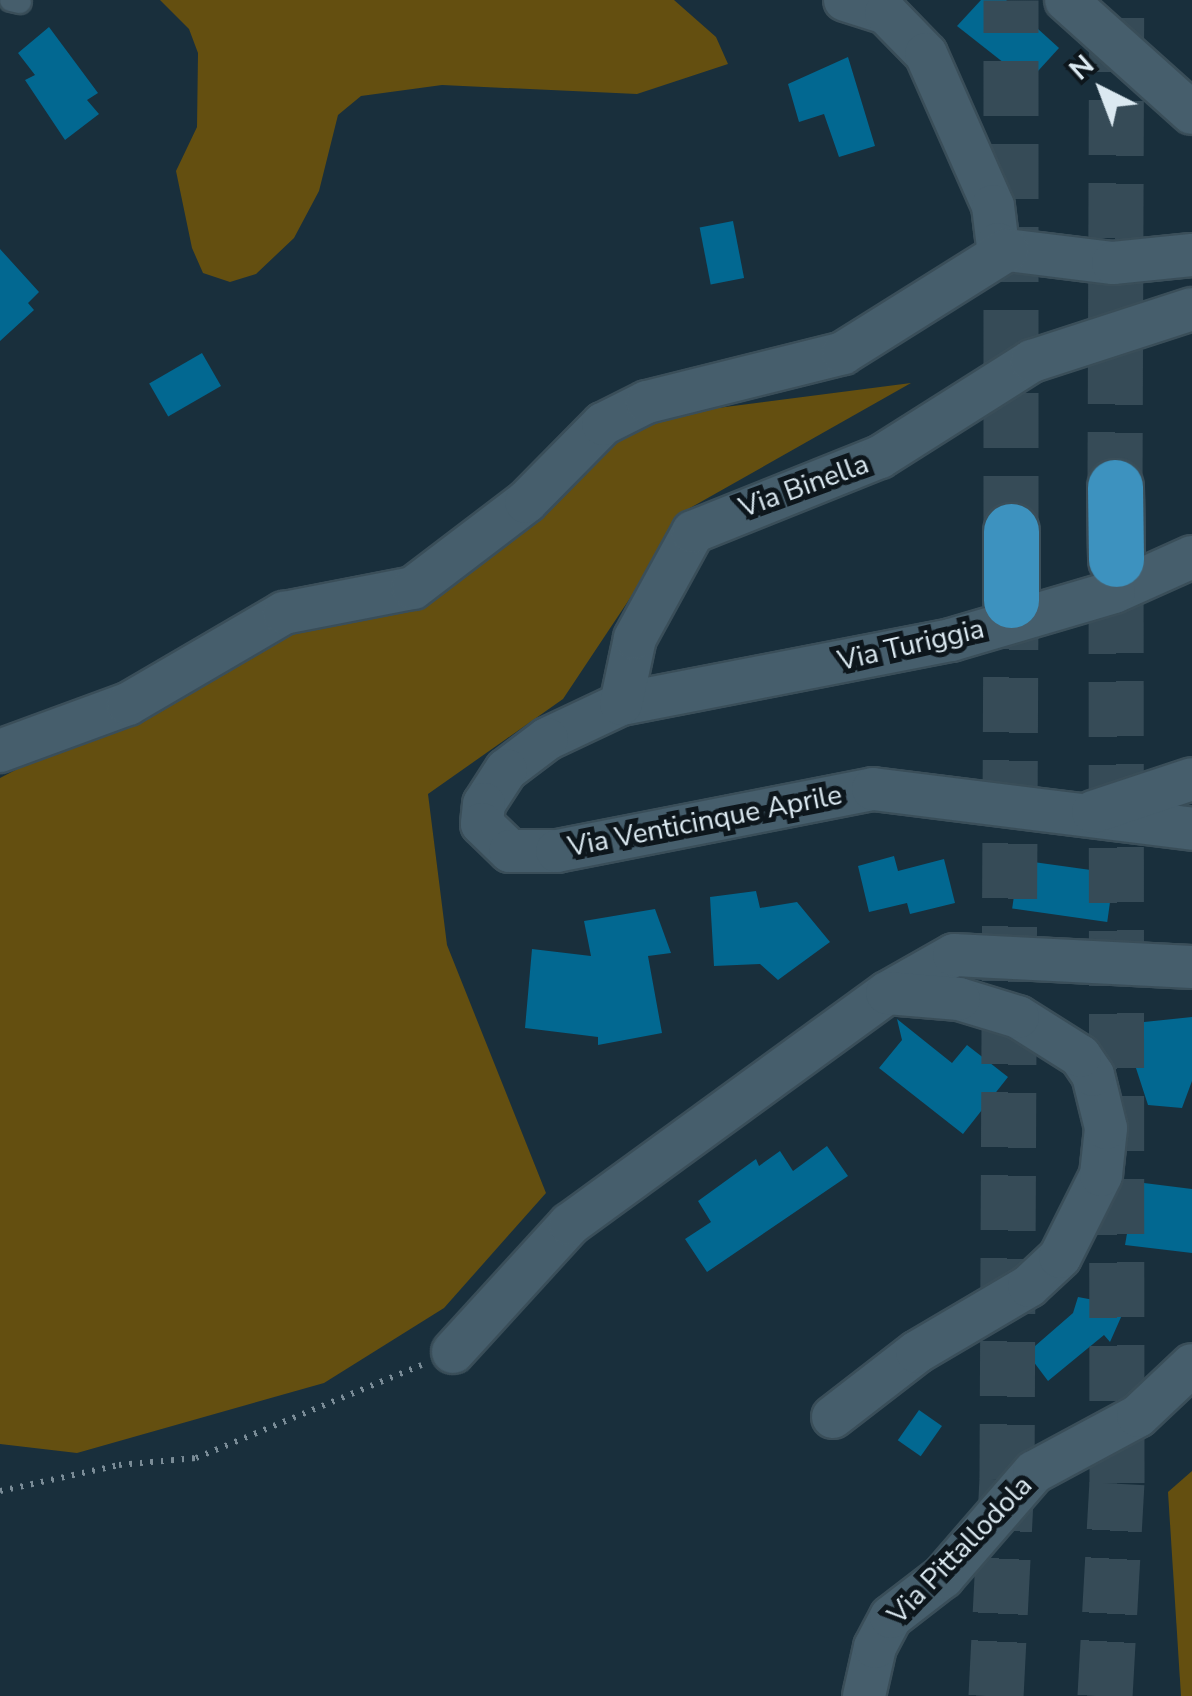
<!DOCTYPE html>
<html>
<head>
<meta charset="utf-8">
<style>
  body { margin:0 }
  #map { position:relative; width:1192px; height:1696px; overflow:hidden; background:#192f3c; font-family:"Nunito Sans",sans-serif }
  div>[style] { position:absolute }
  .forest>* { inset:0; background:#644f10 }
  .building>* { inset:0; background:#026891; transform-origin:0 0 }
  .highway-tunnel>* { height:55px; margin-top:-27.5px; transform-origin:0; background:repeating-linear-gradient(90deg,#364b57 0 55px,transparent 0 83px) }
  .path>* { height:6px; margin-top:-3px; transform-origin:0; background:repeating-linear-gradient(90deg,#7a8c97 0 2.5px,transparent 0 10.5px) }
  .roads { filter:drop-shadow(2px 0 #3a4e59) drop-shadow(-2px 0 #3a4e59) drop-shadow(0 2px #3a4e59) drop-shadow(0 -2px #3a4e59) }
  .lane>* { height:22px; margin:-11px; padding:0 11px; transform-origin:11px; border-radius:11px; background:#465e6c }
  .street>* { height:42px; margin:-21px; padding:0 21px; transform-origin:21px; border-radius:21px; background:#465e6c }
  .highway>* { height:55px; margin:-27.5px; padding:0 27.5px; transform-origin:27.5px; border-radius:27.5px; background:#3d92bf }
  span { translate:-50% -50%; white-space:nowrap; text-align:center; line-height:1.15; -webkit-text-stroke:10px #0d161c; paint-order:stroke }
  .street-label { font-size:28px; color:#dbe9f1 }
  .north { position:absolute; left:1052px; top:40px; width:100px; height:100px; -webkit-text-stroke:8px #0d161c; paint-order:stroke; rotate:318deg; font-size:28px; font-weight:700; line-height:40px; text-align:center; color:#dbe9f1 }
  .north::after { content:''; display:block; margin:auto; width:35px; height:45px; background:#dbe9f1; clip-path:polygon(50% 0,100% 100%,50% 72%,0 100%) }
</style>
</head>
<body>
<div id="map">
  <div class="forest">
    <i style="clip-path:polygon(160px 0,674px 0,716px 37px,728px 64px,637px 94px,442px 85px,361px 96px,338px 115px,319px 191px,294px 238px,256px 274px,230px 282px,203px 273px,192px 248px,176px 171px,197px 127px,198px 53px,189px 29px)"></i>
    <i style="clip-path:polygon(911px 383px,690px 508px,563px 699px,428px 794px,447px 945px,546px 1193px,444px 1308px,324px 1383px,77px 1453px,0 1444px,0 778px,277px 634px,434px 590px,648px 417px)"></i>
    <i style="clip-path:polygon(1192px 1471px,1192px 1696px,1181px 1696px,1168px 1492px)"></i>
  </div>
  <div class="building">
    <i style="clip-path:polygon(981px 0,1006px 0,1059px 48px,1028px 82px,957px 26px)"></i>
    <i style="clip-path:polygon(49px 27px,98px 93px,87px 100px,99px 114px,65px 140px,25px 80px,35px 75px,18px 53px)"></i>
    <i style="clip-path:polygon(848px 57px,875px 146px,839px 157px,824px 114px,799px 122px,788px 84px)"></i>
    <i style="left:733px;top:221px;width:58px;height:34px;rotate:79deg"></i>
    <i style="clip-path:polygon(0 249px,39px 292px,28px 303px,34px 310px,0 341px)"></i>
    <i style="left:202px;top:353px;width:38px;height:61px;rotate:60deg"></i>
    <i style="clip-path:polygon(894px 856px,898px 871px,944px 859px,955px 903px,910px 914px,907px 903px,869px 912px,858px 866px)"></i>
    <i style="left:1019px;top:860px;width:96px;height:49px;rotate:8deg"></i>
    <i style="clip-path:polygon(756px 891px,760px 908px,797px 902px,830px 942px,778px 980px,760px 964px,714px 966px,710px 897px)"></i>
    <i style="clip-path:polygon(655px 909px,671px 953px,648px 956px,662px 1033px,598px 1045px,598px 1037px,525px 1028px,532px 949px,591px 956px,584px 921px)"></i>
    <i style="clip-path:polygon(1192px 1017px,1192px 1081px,1182px 1108px,1148px 1105px,1134px 1062px,1125px 1065px,1114px 1035px,1125px 1024px)"></i>
    <i style="clip-path:polygon(897px 1019px,952px 1063px,967px 1045px,1008px 1077px,963px 1134px,879px 1068px,902px 1040px)"></i>
    <i style="clip-path:polygon(827px 1146px,848px 1176px,707px 1272px,685px 1239px,711px 1222px,698px 1201px,756px 1159px,759px 1166px,780px 1151px,793px 1171px)"></i>
    <i style="clip-path:polygon(1136px 1182px,1192px 1189px,1192px 1253px,1125px 1245px)"></i>
    <i style="clip-path:polygon(1078px 1297px,1126px 1306px,1110px 1342px,1104px 1335px,1048px 1381px,1027px 1353px,1073px 1313px)"></i>
    <i style="left:919px;top:1410px;width:28px;height:37px;rotate:35deg"></i>
  </div>
  <div class="highway-tunnel">
    <i style="left:1115px;top:487px;width:487px;rotate:-89.8deg"></i>
    <i style="left:1011px;top:531px;width:531px;rotate:-90deg"></i>
    <i style="left:996px;top:1696px;width:217px;rotate:-87.1deg"></i>
    <i style="left:1007px;top:1479px;width:879px;rotate:-89.74deg"></i>
    <i style="left:1105px;top:1696px;width:213px;rotate:-86.8deg"></i>
    <i style="left:1117px;top:1483px;width:924px;rotate:-90.06deg"></i>
  </div>
  <div class="path">
    <i style="left:0;top:1491px;width:122px;rotate:-12.3deg"></i>
    <i style="left:119px;top:1465px;width:77px;rotate:-5.2deg"></i>
    <i style="left:196px;top:1458px;width:244px;rotate:-22.4deg"></i>
  </div>
  <div class="roads">
    <div class="lane">
      <i style="left:11px;top:0;width:9px;rotate:13deg"></i>
    </div>
    <div class="street">
      <i style="left:845px;top:0;width:43px;rotate:17.6deg"></i>
      <i style="left:886px;top:13px;width:57px;rotate:45.7deg"></i>
      <i style="left:926px;top:54px;width:166px;rotate:66.2deg"></i>
      <i style="left:993px;top:206px;width:38px;rotate:83deg"></i>
      <i style="left:998px;top:244px;width:11px;rotate:34deg"></i>
      <i style="left:1066px;top:0;width:169px;rotate:41.9deg"></i>
      <i style="left:1007px;top:250px;width:107px;rotate:7deg"></i>
      <i style="left:1113px;top:263px;width:79px;rotate:-5.8deg"></i>
      <i style="left:1192px;top:557px;width:85px;rotate:155.8deg"></i>
      <i style="left:1114px;top:592px;width:170px;rotate:163.6deg"></i>
      <i style="left:951px;top:640px;width:336px;rotate:169deg"></i>
      <i style="left:621px;top:704px;width:82px;rotate:154.7deg"></i>
      <i style="left:547px;top:739px;width:51px;rotate:142.9deg"></i>
      <i style="left:506px;top:770px;width:40px;rotate:122.9deg"></i>
      <i style="left:484px;top:804px;width:20px;rotate:96deg"></i>
      <i style="left:482px;top:824px;width:39px;rotate:44deg"></i>
      <i style="left:510px;top:851px;width:47px"></i>
      <i style="left:557px;top:851px;width:322px;rotate:-11.1deg"></i>
      <i style="left:873px;top:789px;width:321px;rotate:7.1deg"></i>
      <i style="left:621px;top:704px;width:67px;rotate:-78deg"></i>
      <i style="left:635px;top:638px;width:121px;rotate:-61.3deg"></i>
      <i style="left:693px;top:532px;width:201px;rotate:-21.9deg"></i>
      <i style="left:880px;top:457px;width:180px;rotate:-32.3deg"></i>
      <i style="left:1032px;top:361px;width:168px;rotate:-18deg"></i>
      <i style="left:0;top:751px;width:136px;rotate:-20.2deg"></i>
      <i style="left:128px;top:704px;width:181px;rotate:-30.3deg"></i>
      <i style="left:284px;top:613px;width:131px;rotate:-11deg"></i>
      <i style="left:413px;top:588px;width:142px;rotate:-37.3deg"></i>
      <i style="left:526px;top:502px;width:110px;rotate:-45.4deg"></i>
      <i style="left:603px;top:424px;width:49px;rotate:-26.6deg"></i>
      <i style="left:647px;top:402px;width:202px;rotate:-14deg"></i>
      <i style="left:843px;top:353px;width:194px;rotate:-32.1deg"></i>
      <i style="left:1093px;top:812px;width:104px;rotate:-18.4deg"></i>
      <i style="left:453px;top:1352px;width:173px;rotate:-47.6deg"></i>
      <i style="left:570px;top:1224px;width:392px;rotate:-36.1deg"></i>
      <i style="left:887px;top:993px;width:77px;rotate:-29.6deg"></i>
      <i style="left:954px;top:955px;width:238px;rotate:2.9deg"></i>
      <i style="left:833px;top:1417px;width:106px;rotate:-37.7deg"></i>
      <i style="left:917px;top:1352px;width:130px;rotate:-30.5deg"></i>
      <i style="left:1029px;top:1286px;width:42px;rotate:-43.1deg"></i>
      <i style="left:1060px;top:1257px;width:92px;rotate:-63.4deg"></i>
      <i style="left:1101px;top:1175px;width:47px;rotate:-83.9deg"></i>
      <i style="left:1106px;top:1128px;width:55px;rotate:-103.8deg"></i>
      <i style="left:1093px;top:1075px;width:23px;rotate:-124deg"></i>
      <i style="left:1080px;top:1056px;width:73px;rotate:-147.8deg"></i>
      <i style="left:1018px;top:1017px;width:62px;rotate:-163deg"></i>
      <i style="left:959px;top:999px;width:72px;rotate:-175.2deg"></i>
      <i style="left:864px;top:1696px;width:50px;rotate:-77.3deg"></i>
      <i style="left:875px;top:1647px;width:34px;rotate:-62deg"></i>
      <i style="left:891px;top:1617px;width:66px;rotate:-37.6deg"></i>
      <i style="left:943px;top:1577px;width:139px;rotate:-49.1deg"></i>
      <i style="left:1034px;top:1472px;width:118px;rotate:-28.3deg"></i>
      <i style="left:1138px;top:1416px;width:74px;rotate:-43.4deg"></i>
    </div>
    <div class="highway">
      <i style="left:1115px;top:487px;width:72px;rotate:89.2deg"></i>
      <i style="left:1011px;top:600px;width:69px;rotate:-90deg"></i>
    </div>
  </div>
  <div class="street-label">
    <span style="left:804px;top:486px;rotate:-20deg">Via Binella</span>
    <span style="left:911px;top:645px;rotate:-13deg">Via Turiggia</span>
    <span style="left:705px;top:821px;rotate:-11deg">Via Venticinque Aprile</span>
    <span style="left:960px;top:1550px;rotate:-46deg">Via Pittallodola</span>
  </div>
  <div class="north">N</div>
</div>
</body>
</html>
